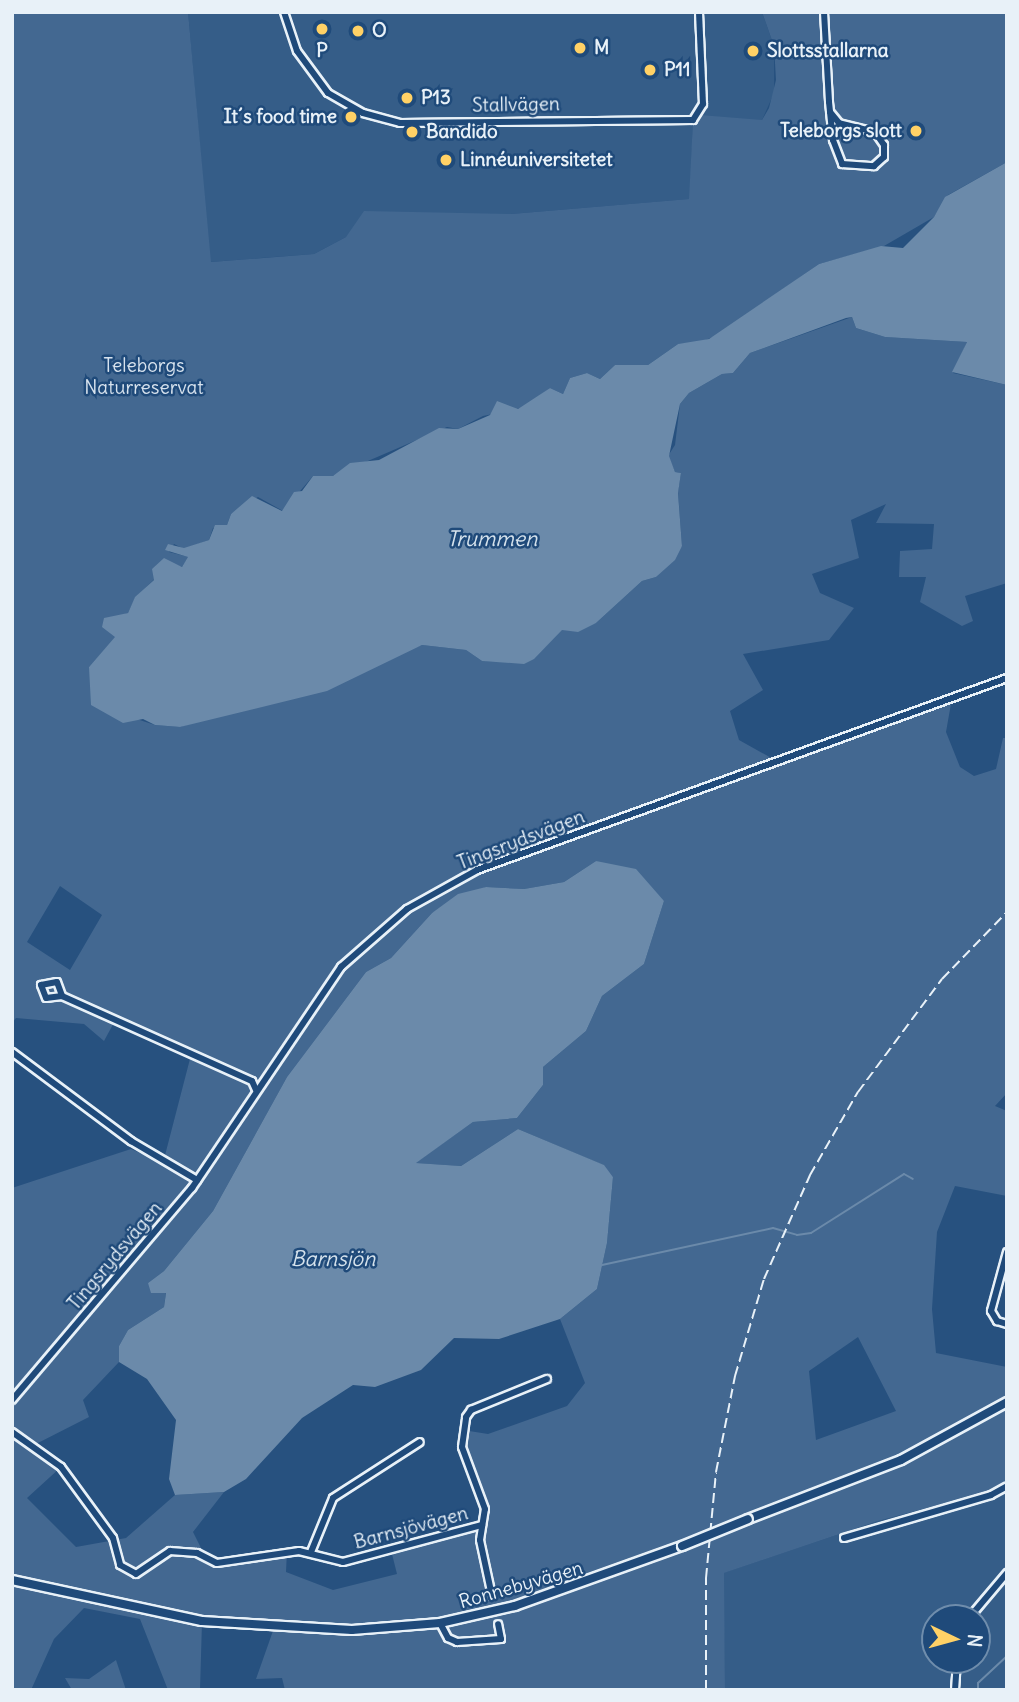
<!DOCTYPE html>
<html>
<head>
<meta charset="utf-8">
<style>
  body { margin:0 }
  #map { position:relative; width:1019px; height:1702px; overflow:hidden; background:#27517f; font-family:Delius,sans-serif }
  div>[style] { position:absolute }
  .built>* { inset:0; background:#355d88 }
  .green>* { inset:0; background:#436891 }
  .water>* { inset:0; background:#6b8aaa }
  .stream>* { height:2px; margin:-1px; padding:0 1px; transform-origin:1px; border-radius:1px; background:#6b8aaa }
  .minor-tunnel>* { height:6px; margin-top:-3px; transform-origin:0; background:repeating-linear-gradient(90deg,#446991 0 6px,transparent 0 9px) }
  .roads { filter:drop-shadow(2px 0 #e8f1f8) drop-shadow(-2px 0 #e8f1f8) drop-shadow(0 2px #e8f1f8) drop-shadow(0 -2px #e8f1f8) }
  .minor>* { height:6px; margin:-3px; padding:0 3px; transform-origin:3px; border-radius:3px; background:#1f4a7a }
  .major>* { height:8px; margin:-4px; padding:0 4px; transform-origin:4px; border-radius:4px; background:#1f4a7a }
  .rail>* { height:2px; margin-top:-1px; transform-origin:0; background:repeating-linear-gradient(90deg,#e8f1f8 0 10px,transparent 0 15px) }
  .bridges { filter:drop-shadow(2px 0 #e8f1f8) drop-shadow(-2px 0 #e8f1f8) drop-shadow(0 2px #e8f1f8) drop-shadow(0 -2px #e8f1f8) }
  .major-bridge>* { height:8px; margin:-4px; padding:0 4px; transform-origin:4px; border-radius:4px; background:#1f4a7a }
  .dots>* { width:19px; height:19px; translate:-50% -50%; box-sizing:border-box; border:4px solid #1f4a7a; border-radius:50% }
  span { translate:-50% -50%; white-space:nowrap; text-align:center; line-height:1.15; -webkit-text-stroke:5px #1f4a7a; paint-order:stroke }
  .poi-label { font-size:19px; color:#e8f1f8; font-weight:700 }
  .left { translate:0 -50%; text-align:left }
  .right { translate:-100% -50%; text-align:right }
  .street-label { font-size:19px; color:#e8f1f8 }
  .park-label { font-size:19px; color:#d8e3ee }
  .water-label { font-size:21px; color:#d5e2ec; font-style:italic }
  .frame { position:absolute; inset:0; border:14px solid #e8f1f8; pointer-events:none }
  .north { position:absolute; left:921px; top:1604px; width:70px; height:70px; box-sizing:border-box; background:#1f4a7a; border:2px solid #6f8dac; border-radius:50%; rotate:95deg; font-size:19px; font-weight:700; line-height:28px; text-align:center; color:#e8f1f8 }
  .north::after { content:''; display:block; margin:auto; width:24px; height:32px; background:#ffd166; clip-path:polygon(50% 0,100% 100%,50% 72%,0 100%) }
</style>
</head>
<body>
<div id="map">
  <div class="built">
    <i style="clip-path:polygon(188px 12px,762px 12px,774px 46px,774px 93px,762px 120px,693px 121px,690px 199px,511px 214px,455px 214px,346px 237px,314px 254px,210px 262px)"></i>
    <i style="clip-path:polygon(evenodd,1007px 1480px,1007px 1690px,725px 1690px,723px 1573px,878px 1521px,983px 1493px,1007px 1480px,935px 1618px,977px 1618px,977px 1660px,935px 1660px,935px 1618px)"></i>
  </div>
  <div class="green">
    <i style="clip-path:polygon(evenodd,12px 12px,188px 12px,211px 262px,314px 254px,346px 237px,364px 211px,511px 214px,689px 199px,693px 120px,700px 115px,762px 120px,769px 108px,776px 80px,774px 46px,762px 12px,1007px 12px,1007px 162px,948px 195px,934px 217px,884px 246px,819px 264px,715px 336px,699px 343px,678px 344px,648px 365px,615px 365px,600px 379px,587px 373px,570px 378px,563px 394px,550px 388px,522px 408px,483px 416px,458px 429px,447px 427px,333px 476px,313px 476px,283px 511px,258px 497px,231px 514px,227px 525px,213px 528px,209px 540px,184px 549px,174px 544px,169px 552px,189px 557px,182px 567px,171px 563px,135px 598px,128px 613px,116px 617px,116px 637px,89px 667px,106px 709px,155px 725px,180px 727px,422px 645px,466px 650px,482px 661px,516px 662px,545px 647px,562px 629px,596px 623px,642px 581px,656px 577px,682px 546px,678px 492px,681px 473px,675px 472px,668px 456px,675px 445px,680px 404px,689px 393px,722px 374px,733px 373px,750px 353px,852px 317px,856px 328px,885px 337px,967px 342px,953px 373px,1007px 385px,1007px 583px,965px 596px,973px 621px,962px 626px,920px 602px,926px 577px,899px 577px,900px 551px,932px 549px,934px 524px,876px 523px,886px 504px,851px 520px,859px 558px,812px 574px,820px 593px,854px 608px,829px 640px,743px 654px,763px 690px,730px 711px,739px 740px,775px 760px,952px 698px,946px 732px,960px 767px,974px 776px,996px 769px,1003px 738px,1007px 738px,1007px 1093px,995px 1106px,1007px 1111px,1007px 1196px,955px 1186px,937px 1232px,932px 1309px,936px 1353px,1007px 1367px,1007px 1480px,983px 1493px,878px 1521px,724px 1573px,725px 1690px,285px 1690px,282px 1678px,256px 1679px,274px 1628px,202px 1622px,200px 1690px,168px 1690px,140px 1619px,84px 1608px,54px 1639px,31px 1690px,12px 1690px,12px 1188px,131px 1149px,163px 1163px,191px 1055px,117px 1017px,104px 1041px,84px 1024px,16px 1018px,12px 1023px,12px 12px,596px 861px,664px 901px,644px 964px,602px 996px,586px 1031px,543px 1067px,543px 1085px,517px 1118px,473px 1122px,415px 1163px,461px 1166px,518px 1129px,603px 1165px,613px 1177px,607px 1243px,597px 1289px,560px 1319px,585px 1383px,567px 1406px,488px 1434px,463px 1430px,462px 1447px,485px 1516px,482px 1525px,391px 1550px,397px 1574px,333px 1590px,286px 1572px,287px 1551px,217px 1563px,207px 1560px,193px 1532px,224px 1492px,175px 1495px,126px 1538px,76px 1547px,27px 1498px,61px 1467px,32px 1446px,89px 1417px,83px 1400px,119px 1362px,119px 1346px,128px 1330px,164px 1307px,166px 1292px,148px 1283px,164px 1271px,213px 1211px,287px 1077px,366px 972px,391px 958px,432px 913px,486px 887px,524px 889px,564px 882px,596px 861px,12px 12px,60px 886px,102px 915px,70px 970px,27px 942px,60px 886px,12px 12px,858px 1337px,896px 1411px,816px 1440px,809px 1371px,858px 1337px)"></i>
    <i style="clip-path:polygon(116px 1660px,126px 1690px,72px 1690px,65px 1678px,89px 1679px)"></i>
  </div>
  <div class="water">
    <i style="clip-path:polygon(1007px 162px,1007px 385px,952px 372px,967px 342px,885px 337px,856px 328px,852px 317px,846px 318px,750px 353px,733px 373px,722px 374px,689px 393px,680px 404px,669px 456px,675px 472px,681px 473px,678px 493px,682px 546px,675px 560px,656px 577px,642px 581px,596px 623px,578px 632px,562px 630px,534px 659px,524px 664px,482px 661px,466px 650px,422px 645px,327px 691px,180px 727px,155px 725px,143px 719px,123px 723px,91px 705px,89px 667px,115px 637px,102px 627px,104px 618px,128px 613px,135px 597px,154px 580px,152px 569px,164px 558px,182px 567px,188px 557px,165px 550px,168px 544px,184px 548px,209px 540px,215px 525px,227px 525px,231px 514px,252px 496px,282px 511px,294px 492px,302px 491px,313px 476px,333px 476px,350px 463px,379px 460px,439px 428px,458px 429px,490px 415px,497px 401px,518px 409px,550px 388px,563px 394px,570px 378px,587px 373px,600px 379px,615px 365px,648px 365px,678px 344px,709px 339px,819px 264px,881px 246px,903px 248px,934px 217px,945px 197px)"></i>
    <i style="clip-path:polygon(596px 861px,636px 869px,664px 901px,644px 964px,602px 996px,586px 1031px,543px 1067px,543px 1085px,517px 1118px,473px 1122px,416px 1163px,461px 1166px,518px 1129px,604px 1165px,613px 1177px,607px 1243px,597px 1289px,560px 1319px,499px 1339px,454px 1338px,421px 1370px,375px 1387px,353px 1385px,302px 1418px,246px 1479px,224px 1492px,175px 1495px,169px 1479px,176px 1420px,147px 1379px,119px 1362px,119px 1346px,128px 1330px,164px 1307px,166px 1293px,151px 1293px,148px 1283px,164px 1271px,213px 1211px,287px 1077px,366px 972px,391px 958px,432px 913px,458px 894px,486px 887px,524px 889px,564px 882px)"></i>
  </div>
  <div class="stream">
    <i style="left:602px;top:1265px;width:175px;rotate:-12.2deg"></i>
    <i style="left:773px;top:1228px;width:25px;rotate:16deg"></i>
    <i style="left:797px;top:1235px;width:14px;rotate:-8deg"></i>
    <i style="left:811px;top:1233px;width:110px;rotate:-32.4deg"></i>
    <i style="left:904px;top:1174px;width:10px;rotate:29deg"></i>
    <i style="left:978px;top:1690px;width:7px;rotate:-90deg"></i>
    <i style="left:978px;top:1683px;width:40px;rotate:-43deg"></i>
  </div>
  <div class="minor-tunnel">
    <i style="left:492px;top:1596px;width:29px;rotate:78deg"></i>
  </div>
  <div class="roads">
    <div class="minor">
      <i style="left:284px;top:12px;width:41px;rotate:71.6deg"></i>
      <i style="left:297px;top:51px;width:52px;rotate:53.6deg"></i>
      <i style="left:328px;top:93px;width:40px;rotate:29.7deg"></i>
      <i style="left:363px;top:113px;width:38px;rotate:15deg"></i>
      <i style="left:400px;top:123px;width:293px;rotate:-0.6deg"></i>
      <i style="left:693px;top:120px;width:19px;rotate:-58deg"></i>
      <i style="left:703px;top:104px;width:92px;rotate:-92.5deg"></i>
      <i style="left:824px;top:12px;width:90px;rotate:86.8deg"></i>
      <i style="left:829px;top:102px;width:10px;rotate:84deg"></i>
      <i style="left:830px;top:112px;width:28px;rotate:84deg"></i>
      <i style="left:833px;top:140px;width:26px;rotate:69deg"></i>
      <i style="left:842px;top:164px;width:32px;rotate:4deg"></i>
      <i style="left:874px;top:166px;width:13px;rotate:-42deg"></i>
      <i style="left:884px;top:157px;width:12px;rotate:-90deg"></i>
      <i style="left:884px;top:145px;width:16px;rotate:-125deg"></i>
      <i style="left:875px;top:132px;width:37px;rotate:-166deg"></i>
      <i style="left:839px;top:123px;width:14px;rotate:-129deg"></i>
      <i style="left:62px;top:996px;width:16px;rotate:173deg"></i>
      <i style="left:46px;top:998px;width:14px;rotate:-111deg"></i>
      <i style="left:41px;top:985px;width:16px;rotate:-11deg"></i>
      <i style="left:57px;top:982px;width:15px;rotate:70deg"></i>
      <i style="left:62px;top:996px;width:208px;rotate:24.1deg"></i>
      <i style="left:252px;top:1081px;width:10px;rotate:66deg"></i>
      <i style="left:12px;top:1052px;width:149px;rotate:36.8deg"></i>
      <i style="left:131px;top:1141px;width:77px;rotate:30.6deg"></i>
      <i style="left:1007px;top:1252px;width:61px;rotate:105.2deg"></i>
      <i style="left:991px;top:1311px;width:12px;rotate:59deg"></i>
      <i style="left:997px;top:1321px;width:10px;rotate:17deg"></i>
      <i style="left:12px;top:1400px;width:278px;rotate:-49.7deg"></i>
      <i style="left:192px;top:1188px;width:267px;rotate:-56deg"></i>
      <i style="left:341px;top:967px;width:88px;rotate:-41.3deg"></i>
      <i style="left:407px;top:909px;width:80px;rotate:-29.1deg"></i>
      <i style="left:477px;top:870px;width:564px;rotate:-19.91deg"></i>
      <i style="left:12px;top:1432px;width:60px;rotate:35.5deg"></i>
      <i style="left:61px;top:1467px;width:88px;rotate:53.8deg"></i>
      <i style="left:113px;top:1538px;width:28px;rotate:75deg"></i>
      <i style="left:120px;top:1565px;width:18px;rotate:29deg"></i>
      <i style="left:136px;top:1574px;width:41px;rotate:-34.1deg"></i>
      <i style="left:170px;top:1551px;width:27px;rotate:4deg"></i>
      <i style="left:197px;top:1553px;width:22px;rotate:27deg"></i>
      <i style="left:217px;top:1563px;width:83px;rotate:-8.3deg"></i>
      <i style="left:299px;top:1551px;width:45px;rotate:14deg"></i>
      <i style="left:343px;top:1562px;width:144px;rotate:-14.9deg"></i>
      <i style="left:844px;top:1538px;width:153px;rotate:-16.3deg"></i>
      <i style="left:991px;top:1495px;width:18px;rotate:-29deg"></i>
      <i style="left:311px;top:1552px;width:58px;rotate:-67.8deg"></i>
      <i style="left:333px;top:1498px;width:103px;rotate:-32.8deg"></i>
      <i style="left:492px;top:1596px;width:57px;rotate:-102.1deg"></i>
      <i style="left:480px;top:1540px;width:31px;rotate:-81deg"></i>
      <i style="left:485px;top:1509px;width:66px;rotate:-110.4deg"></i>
      <i style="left:462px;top:1447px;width:30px;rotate:-82deg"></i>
      <i style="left:466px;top:1417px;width:9px;rotate:-54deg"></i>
      <i style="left:471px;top:1410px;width:82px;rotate:-22.2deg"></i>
      <i style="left:969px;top:1618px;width:59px;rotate:-49.8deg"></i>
      <i style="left:440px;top:1623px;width:17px;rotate:62deg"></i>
      <i style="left:448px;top:1638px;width:10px;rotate:24deg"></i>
      <i style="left:457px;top:1642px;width:44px;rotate:-3.9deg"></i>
      <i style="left:501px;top:1639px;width:15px;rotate:-101deg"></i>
      <i style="left:955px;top:1690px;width:30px;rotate:-86deg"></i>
    </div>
    <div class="major">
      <i style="left:748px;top:1519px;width:164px;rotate:-21.1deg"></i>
      <i style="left:901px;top:1460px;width:121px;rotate:-28.7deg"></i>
      <i style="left:12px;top:1580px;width:194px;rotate:12.2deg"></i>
      <i style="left:202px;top:1621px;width:150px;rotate:3.4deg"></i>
      <i style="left:352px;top:1630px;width:88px;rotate:-4.5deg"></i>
      <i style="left:440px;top:1623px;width:77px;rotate:-12.8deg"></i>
      <i style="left:515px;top:1606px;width:177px;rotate:-19.8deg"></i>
    </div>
  </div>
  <div class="rail">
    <i style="left:706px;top:1690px;width:112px;rotate:-90deg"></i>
    <i style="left:706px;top:1578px;width:106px;rotate:-84.6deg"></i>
    <i style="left:716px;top:1472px;width:98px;rotate:-78.8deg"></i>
    <i style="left:735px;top:1376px;width:101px;rotate:-73.4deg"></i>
    <i style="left:764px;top:1279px;width:114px;rotate:-66.1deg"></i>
    <i style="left:810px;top:1175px;width:96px;rotate:-60deg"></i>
    <i style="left:858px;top:1092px;width:141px;rotate:-53.4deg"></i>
    <i style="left:942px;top:979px;width:93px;rotate:-45.9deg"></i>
  </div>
  <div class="bridges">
    <div class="major-bridge">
      <i style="left:682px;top:1546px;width:71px;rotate:-22.2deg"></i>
    </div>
  </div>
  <div class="dots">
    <i style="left:322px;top:29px;background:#ffd166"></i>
    <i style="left:358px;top:31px;background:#ffd166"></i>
    <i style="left:580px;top:48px;background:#ffd166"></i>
    <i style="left:753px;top:51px;background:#ffd166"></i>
    <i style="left:650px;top:70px;background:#ffd166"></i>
    <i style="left:407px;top:98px;background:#ffd166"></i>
    <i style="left:351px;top:117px;background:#ffd166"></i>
    <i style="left:916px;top:131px;background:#ffd166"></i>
    <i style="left:412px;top:132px;background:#ffd166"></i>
    <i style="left:446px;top:160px;background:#ffd166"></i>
  </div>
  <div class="poi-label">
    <span class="left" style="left:372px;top:31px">O</span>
    <span class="left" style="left:594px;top:48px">M</span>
    <span style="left:322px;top:51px">P</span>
    <span class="left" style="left:767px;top:51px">Slottsstallarna</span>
    <span class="left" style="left:664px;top:70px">P11</span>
    <span class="left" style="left:421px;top:98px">P13</span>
    <span class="right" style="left:337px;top:117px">It´s food time</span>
    <span class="right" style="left:902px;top:131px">Teleborgs slott</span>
    <span class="left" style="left:426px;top:132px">Bandido</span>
    <span class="left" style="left:460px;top:160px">Linnéuniversitetet</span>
  </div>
  <div class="street-label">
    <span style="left:516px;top:105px;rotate:-1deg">Stallvägen</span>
    <span style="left:521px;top:840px;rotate:-21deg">Tingsrydsvägen</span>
    <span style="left:115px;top:1256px;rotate:-50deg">Tingsrydsvägen</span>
    <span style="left:411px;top:1528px;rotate:-15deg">Barnsjövägen</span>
    <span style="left:521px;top:1585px;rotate:-16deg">Ronnebyvägen</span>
  </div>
  <div class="park-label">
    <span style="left:144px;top:377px">Teleborgs<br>Naturreservat</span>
  </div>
  <div class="water-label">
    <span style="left:492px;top:539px">Trummen</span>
    <span style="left:333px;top:1259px">Barnsjön</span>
  </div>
  <div class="frame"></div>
  <div class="north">N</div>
</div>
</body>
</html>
